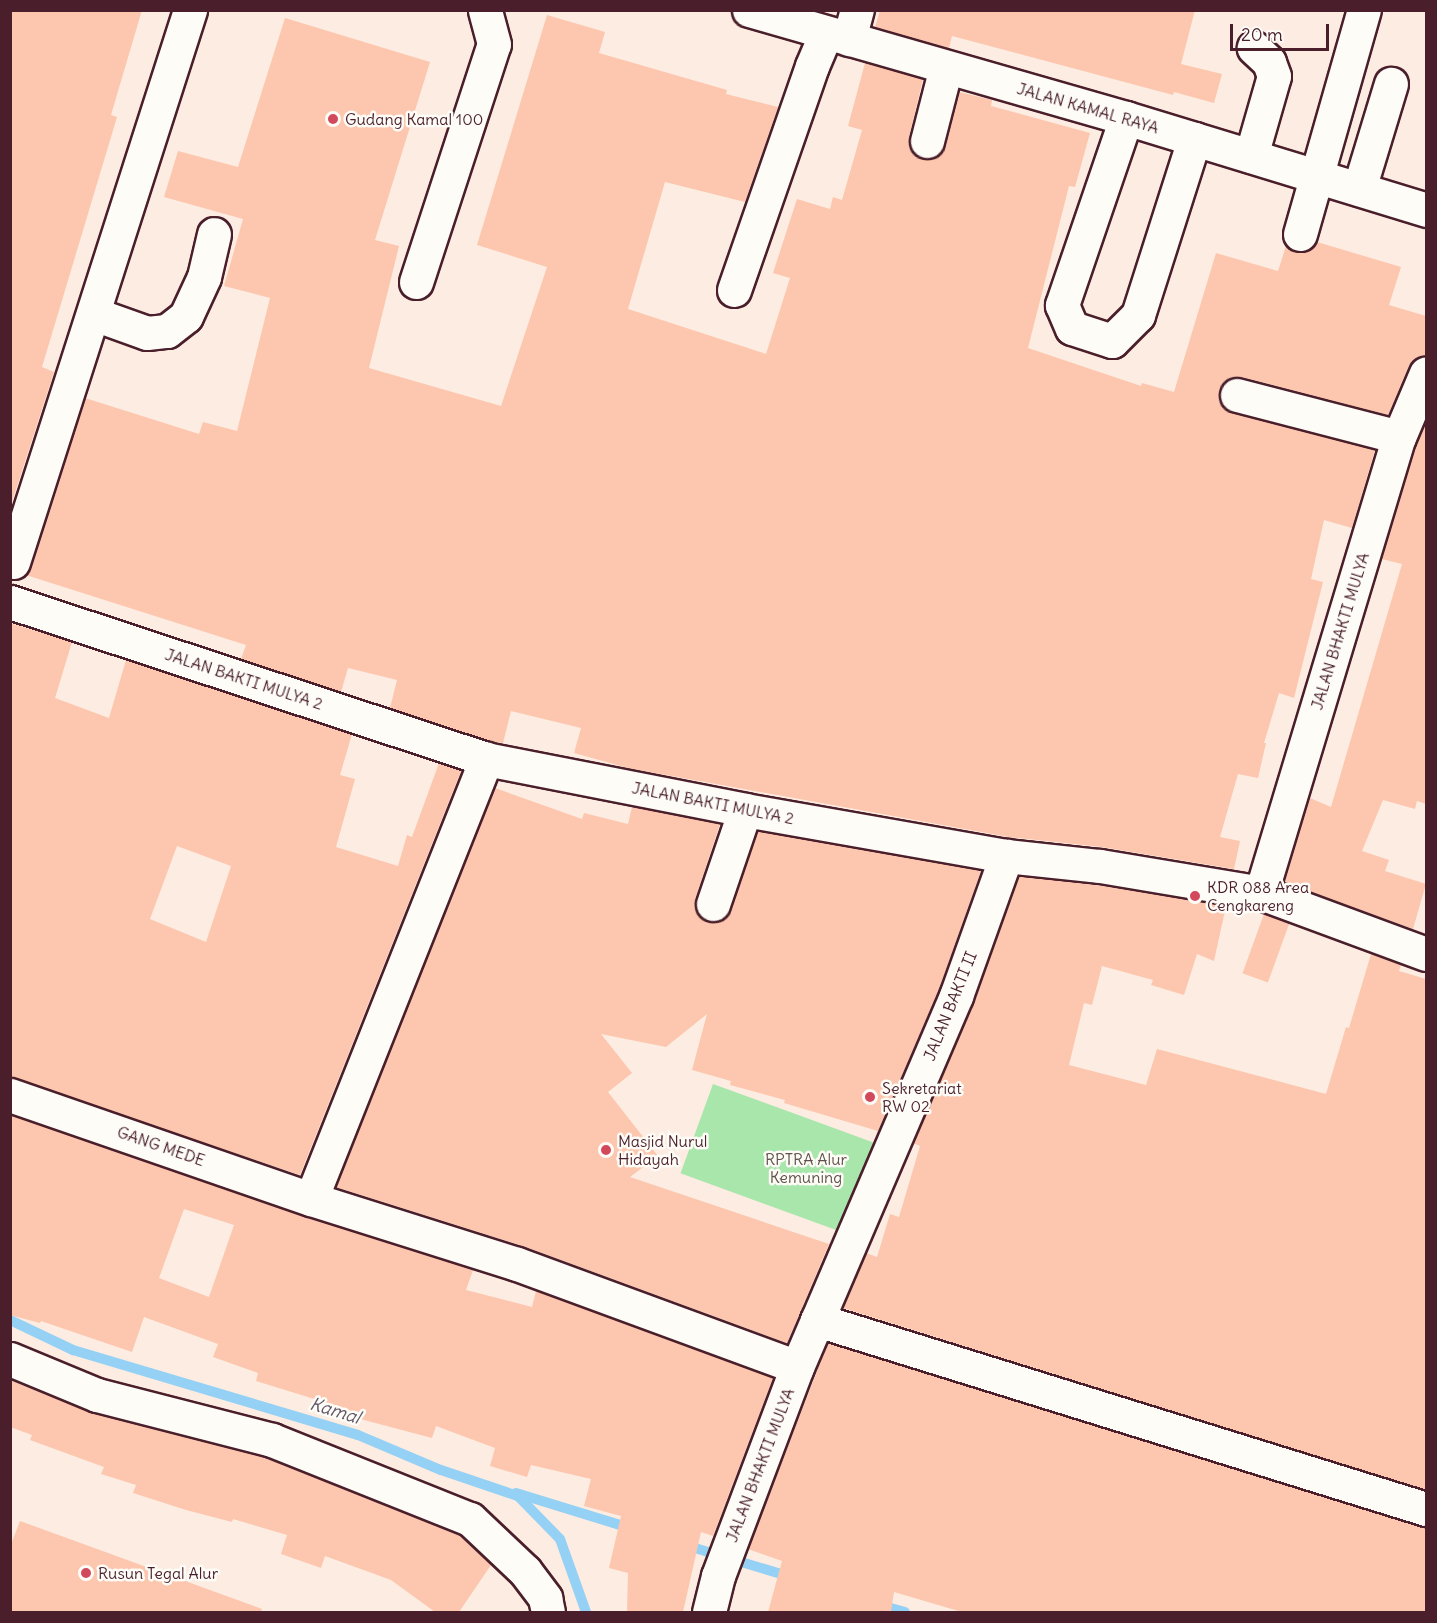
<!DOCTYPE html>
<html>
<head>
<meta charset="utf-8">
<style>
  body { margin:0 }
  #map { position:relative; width:1437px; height:1623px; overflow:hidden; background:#fdece1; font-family:Delius,sans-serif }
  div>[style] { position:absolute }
  .green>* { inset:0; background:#a9e6ac; transform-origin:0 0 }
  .stream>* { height:10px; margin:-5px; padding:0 5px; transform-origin:5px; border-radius:5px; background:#95d1f5 }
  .building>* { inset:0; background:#fcc7ae; transform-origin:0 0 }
  .roads { filter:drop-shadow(2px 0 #4a1f2b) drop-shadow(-2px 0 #4a1f2b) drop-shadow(0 2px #4a1f2b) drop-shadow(0 -2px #4a1f2b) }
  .minor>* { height:33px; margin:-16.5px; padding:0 16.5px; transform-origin:16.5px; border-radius:16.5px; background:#fdfcf7 }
  .major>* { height:33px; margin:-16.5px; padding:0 16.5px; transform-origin:16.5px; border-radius:16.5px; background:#fdfcf7 }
  .dots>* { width:16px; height:16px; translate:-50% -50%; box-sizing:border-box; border:3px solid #fdfcf7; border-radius:50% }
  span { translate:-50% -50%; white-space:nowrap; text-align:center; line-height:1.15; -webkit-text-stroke:5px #fdfcf7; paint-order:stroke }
  .street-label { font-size:16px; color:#4a1f2b }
  .poi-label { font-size:16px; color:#4a1f2b }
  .left { translate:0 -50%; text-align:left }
  .park-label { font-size:16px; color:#62514b }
  .water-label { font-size:18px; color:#605468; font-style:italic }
  .frame { position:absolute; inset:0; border:12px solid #4a1f2b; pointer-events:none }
  .scale { position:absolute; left:1230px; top:24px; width:99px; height:27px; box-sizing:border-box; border:3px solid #4a1f2b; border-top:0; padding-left:8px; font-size:18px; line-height:21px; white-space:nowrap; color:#4a1f2b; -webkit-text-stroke:4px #fdfcf7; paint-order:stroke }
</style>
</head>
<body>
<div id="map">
  <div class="green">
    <i style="left:713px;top:1084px;width:189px;height:95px;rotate:20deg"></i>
  </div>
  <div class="stream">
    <i style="left:10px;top:1320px;width:70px;rotate:25.5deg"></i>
    <i style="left:73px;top:1350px;width:297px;rotate:16.6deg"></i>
    <i style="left:358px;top:1435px;width:90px;rotate:22.9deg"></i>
    <i style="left:441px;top:1470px;width:81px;rotate:18.7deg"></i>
    <i style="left:518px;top:1496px;width:60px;rotate:45.7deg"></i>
    <i style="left:560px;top:1539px;width:77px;rotate:70.4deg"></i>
    <i style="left:516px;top:1493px;width:122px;rotate:17.1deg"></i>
    <i style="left:685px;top:1545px;width:111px;rotate:16.8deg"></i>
    <i style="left:880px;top:1605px;width:26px;rotate:16deg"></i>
  </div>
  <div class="building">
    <i style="clip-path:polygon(10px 10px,142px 10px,111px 115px,117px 117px,42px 367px,54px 372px,10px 508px)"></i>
    <i style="clip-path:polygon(880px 10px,1195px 10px,1181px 64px,1222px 74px,1214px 103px,1174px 92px,1173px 95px,952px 36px,949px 48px,875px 27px)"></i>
    <i style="clip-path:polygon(547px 15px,605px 32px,599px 53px,727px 90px,726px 94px,778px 107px,745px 202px,665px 182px,628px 309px,766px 354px,790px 278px,773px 273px,797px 199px,830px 209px,833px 197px,842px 200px,862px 130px,848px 126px,865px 63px,923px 79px,909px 137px,909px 147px,914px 155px,922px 159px,933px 159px,941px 154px,945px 146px,959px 92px,992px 100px,991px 106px,1090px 133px,1075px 187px,1069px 186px,1028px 348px,1141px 386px,1142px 383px,1174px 392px,1216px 253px,1278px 271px,1286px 246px,1294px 252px,1304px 252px,1313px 248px,1317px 242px,1401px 267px,1389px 305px,1426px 316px,1426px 355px,1415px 358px,1409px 365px,1388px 415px,1242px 377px,1231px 377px,1223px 382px,1219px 390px,1219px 401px,1224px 409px,1232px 413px,1375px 450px,1352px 528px,1324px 520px,1311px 579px,1323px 582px,1294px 698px,1279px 693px,1264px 743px,1266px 743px,1258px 778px,1238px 774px,1220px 837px,1240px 841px,1234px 869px,1102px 847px,1009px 837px,628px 768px,574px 753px,581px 728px,511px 711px,503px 743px,491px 741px,390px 708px,397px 680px,348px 668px,341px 692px,241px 659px,246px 645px,26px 575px,85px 398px,199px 434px,203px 422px,237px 431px,270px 298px,224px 286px,243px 219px,164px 197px,178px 151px,238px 167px,285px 18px,430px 62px,375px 240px,399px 246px,369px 368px,501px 406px,547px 267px,477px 245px)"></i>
    <i style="clip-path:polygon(1426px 420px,1426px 804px,1417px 801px,1415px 809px,1383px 800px,1362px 851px,1389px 860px,1385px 871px,1426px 884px,1413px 929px,1284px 882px,1310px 798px,1331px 807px,1402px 564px,1382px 559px,1417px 443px)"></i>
    <i style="clip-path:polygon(evenodd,10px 623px,72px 642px,55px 698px,109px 718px,126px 660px,352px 734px,340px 775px,355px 779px,336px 847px,398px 866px,407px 835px,412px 837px,439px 763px,461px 771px,300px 1175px,10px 1077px,10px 623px,177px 846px,231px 866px,206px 942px,150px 919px,177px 846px)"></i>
    <i style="clip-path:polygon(495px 788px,582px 819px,584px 813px,628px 824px,632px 807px,720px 824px,695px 899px,695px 908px,699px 916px,708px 922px,717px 922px,725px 918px,730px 911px,758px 831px,981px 871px,939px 989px,878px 1131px,784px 1103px,785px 1100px,730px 1085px,731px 1081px,692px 1070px,707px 1014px,666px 1047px,601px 1034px,632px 1073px,608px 1092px,658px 1156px,630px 1177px,829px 1244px,787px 1343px,523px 1246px,336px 1187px)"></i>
    <i style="clip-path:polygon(1019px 876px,1097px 885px,1226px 906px,1214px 961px,1197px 954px,1184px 995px,1151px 985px,1153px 980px,1102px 966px,1092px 1005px,1084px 1003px,1069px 1065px,1146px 1085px,1157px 1049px,1326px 1094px,1346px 1027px,1349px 1028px,1371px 954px,1401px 965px,1399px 971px,1426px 979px,1426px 1490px,843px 1308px,866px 1253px,877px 1257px,890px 1214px,899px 1217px,920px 1146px,913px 1143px,974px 1002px)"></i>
    <i style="left:1264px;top:914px;width:27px;height:63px;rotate:20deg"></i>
    <i style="clip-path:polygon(evenodd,10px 1115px,305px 1217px,473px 1270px,466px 1290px,532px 1307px,536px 1291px,773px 1378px,713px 1536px,701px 1532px,683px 1612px,627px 1612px,628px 1573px,609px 1568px,621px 1516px,584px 1506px,591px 1479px,531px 1465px,527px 1477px,490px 1466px,495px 1448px,436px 1426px,432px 1438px,349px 1416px,350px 1410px,256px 1381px,258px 1373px,213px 1357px,218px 1344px,144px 1317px,132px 1352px,41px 1321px,40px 1323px,10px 1315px,10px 1115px,184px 1209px,234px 1225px,209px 1297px,159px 1278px,184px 1209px)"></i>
    <i style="clip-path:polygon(828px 1343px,1426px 1527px,1426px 1612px,962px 1612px,894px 1592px,891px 1612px,768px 1612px,782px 1561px,748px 1549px)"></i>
    <i style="clip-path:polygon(10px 1380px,92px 1413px,266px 1458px,460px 1535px,491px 1565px,459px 1612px,435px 1612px,391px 1580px,325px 1556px,321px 1568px,281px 1554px,287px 1535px,233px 1519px,232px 1522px,186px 1510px,133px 1493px,136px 1485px,101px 1474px,104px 1467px,30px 1440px,32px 1435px,10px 1427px)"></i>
    <i style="clip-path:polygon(20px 1521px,262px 1609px,261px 1612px,10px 1612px,10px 1547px)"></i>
  </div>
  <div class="roads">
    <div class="minor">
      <i style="left:849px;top:39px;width:30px;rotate:-75deg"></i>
      <i style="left:1126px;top:118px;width:198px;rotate:108.9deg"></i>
      <i style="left:1062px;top:305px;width:25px;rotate:67deg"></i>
      <i style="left:1072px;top:328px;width:42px;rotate:18deg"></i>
      <i style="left:1112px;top:341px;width:37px;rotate:-45deg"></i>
      <i style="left:1138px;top:315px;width:185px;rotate:-72.3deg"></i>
      <i style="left:927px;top:141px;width:76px;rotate:-75.6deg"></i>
      <i style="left:1251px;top:156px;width:83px;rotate:-74deg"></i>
      <i style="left:1274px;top:76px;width:15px;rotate:-110deg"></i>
      <i style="left:1269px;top:62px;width:21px;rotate:-137deg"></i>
      <i style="left:1359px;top:189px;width:110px;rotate:-73.1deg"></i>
      <i style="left:1300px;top:234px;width:233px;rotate:-74.1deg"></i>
      <i style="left:416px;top:282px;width:250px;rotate:-71.9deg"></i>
      <i style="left:494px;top:44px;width:35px;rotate:-105deg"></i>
      <i style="left:734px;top:290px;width:237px;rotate:-70.8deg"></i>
      <i style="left:812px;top:66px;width:36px;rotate:-67deg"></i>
      <i style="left:94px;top:314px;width:56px;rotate:19.7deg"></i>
      <i style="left:147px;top:333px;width:20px;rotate:-6deg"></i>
      <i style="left:167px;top:331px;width:24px;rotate:-38deg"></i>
      <i style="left:186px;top:316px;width:43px;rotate:-65.2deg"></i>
      <i style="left:204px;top:277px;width:44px;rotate:-76.9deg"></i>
      <i style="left:1237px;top:395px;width:167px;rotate:14.5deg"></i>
      <i style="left:13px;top:562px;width:580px;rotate:-72.22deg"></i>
      <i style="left:10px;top:602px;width:501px;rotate:18.25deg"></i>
      <i style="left:486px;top:759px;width:264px;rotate:11.1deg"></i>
      <i style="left:745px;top:810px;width:265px;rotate:10deg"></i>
      <i style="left:1006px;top:856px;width:95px;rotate:6.1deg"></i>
      <i style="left:1100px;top:866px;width:163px;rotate:9.5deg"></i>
      <i style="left:1261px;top:893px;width:176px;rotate:20.3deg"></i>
      <i style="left:1261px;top:893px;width:476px;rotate:-73.2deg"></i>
      <i style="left:1399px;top:437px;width:69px;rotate:-67.1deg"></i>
      <i style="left:713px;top:904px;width:99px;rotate:-71.2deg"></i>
      <i style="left:10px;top:1095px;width:318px;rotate:19.1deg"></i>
      <i style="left:311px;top:1199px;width:216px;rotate:17.5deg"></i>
      <i style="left:517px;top:1264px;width:298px;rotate:20.2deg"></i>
      <i style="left:311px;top:1199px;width:474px;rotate:-68.3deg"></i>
      <i style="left:817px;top:1320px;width:638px;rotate:17.24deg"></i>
      <i style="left:10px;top:1359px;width:94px;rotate:22.5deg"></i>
      <i style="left:97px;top:1395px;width:181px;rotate:14.4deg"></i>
      <i style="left:272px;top:1440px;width:213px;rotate:21.8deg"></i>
      <i style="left:470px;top:1519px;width:76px;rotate:43.4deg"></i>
      <i style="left:525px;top:1571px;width:34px;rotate:53deg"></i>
      <i style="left:545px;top:1598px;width:14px;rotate:78deg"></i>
      <i style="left:709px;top:1612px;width:37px;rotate:-76deg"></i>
      <i style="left:718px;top:1576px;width:223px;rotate:-69.3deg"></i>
      <i style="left:797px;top:1367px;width:404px;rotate:-66.8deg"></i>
      <i style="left:956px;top:996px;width:149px;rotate:-70.3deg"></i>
    </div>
    <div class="major">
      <i style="left:749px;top:10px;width:392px;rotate:16deg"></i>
      <i style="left:1126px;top:118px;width:314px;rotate:17deg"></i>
    </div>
  </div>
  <div class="dots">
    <i style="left:333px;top:119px;background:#d1495b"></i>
    <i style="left:1195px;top:896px;background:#d1495b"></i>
    <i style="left:870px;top:1097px;background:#d1495b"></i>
    <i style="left:606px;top:1150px;background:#d1495b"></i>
    <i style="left:86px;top:1573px;background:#d1495b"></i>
  </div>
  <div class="street-label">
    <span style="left:1088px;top:108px;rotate:16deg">JALAN KAMAL RAYA</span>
    <span style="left:1340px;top:631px;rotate:-73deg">JALAN BHAKTI MULYA</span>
    <span style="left:244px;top:679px;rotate:18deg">JALAN BAKTI MULYA 2</span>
    <span style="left:713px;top:803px;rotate:11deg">JALAN BAKTI MULYA 2</span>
    <span style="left:950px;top:1006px;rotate:-68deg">JALAN BAKTI II</span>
    <span style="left:161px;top:1146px;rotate:19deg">GANG MEDE</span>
    <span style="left:760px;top:1465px;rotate:-69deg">JALAN BHAKTI MULYA</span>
  </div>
  <div class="poi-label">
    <span class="left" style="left:345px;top:119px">Gudang Kamal 100</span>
    <span class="left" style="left:1207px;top:896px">KDR 088 Area<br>Cengkareng</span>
    <span class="left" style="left:882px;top:1097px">Sekretariat<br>RW 02</span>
    <span class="left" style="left:618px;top:1150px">Masjid Nurul<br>Hidayah</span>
    <span class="left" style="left:98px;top:1573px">Rusun Tegal Alur</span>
  </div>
  <div class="park-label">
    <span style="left:806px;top:1168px">RPTRA Alur<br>Kemuning</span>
  </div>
  <div class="water-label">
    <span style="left:335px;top:1411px;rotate:17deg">Kamal</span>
  </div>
  <div class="frame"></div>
  <div class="scale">20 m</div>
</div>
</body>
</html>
